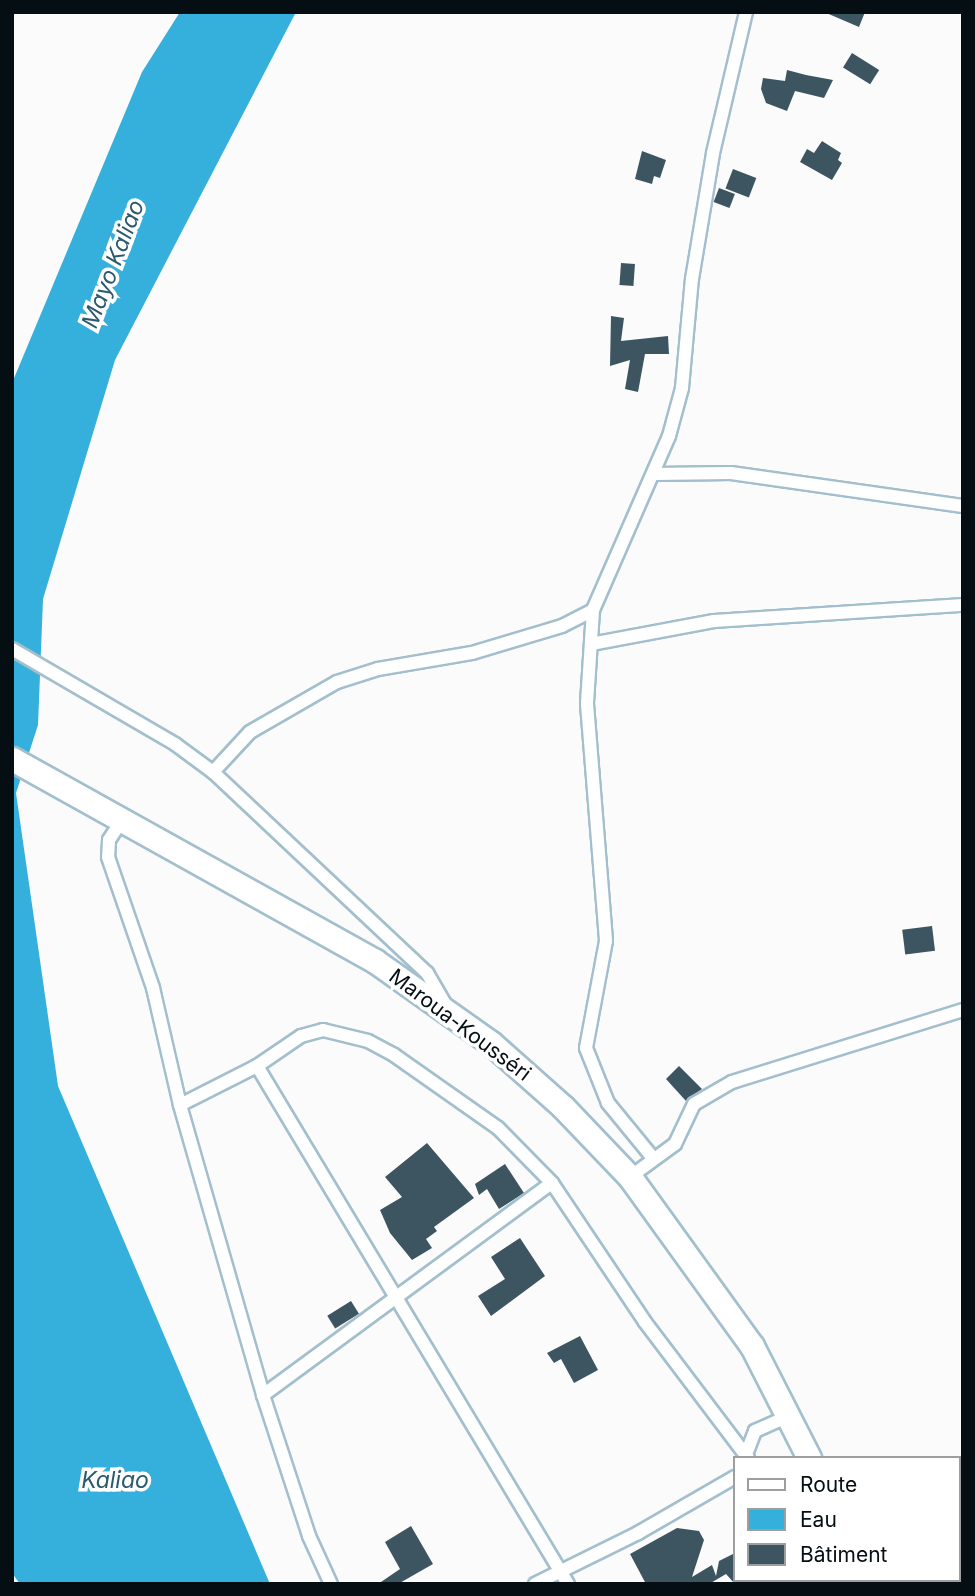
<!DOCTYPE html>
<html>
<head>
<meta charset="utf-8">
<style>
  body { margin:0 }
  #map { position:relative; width:975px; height:1596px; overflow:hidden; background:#fbfbfb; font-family:Inter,sans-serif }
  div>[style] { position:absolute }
  .water>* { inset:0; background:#35afdc }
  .building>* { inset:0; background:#3c5561; transform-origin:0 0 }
  .roads { filter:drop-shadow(2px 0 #a3bfcd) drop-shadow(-2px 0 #a3bfcd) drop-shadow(0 2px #a3bfcd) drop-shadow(0 -2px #a3bfcd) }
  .street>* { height:12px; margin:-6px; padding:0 6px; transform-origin:6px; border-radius:6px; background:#fff }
  .highway>* { height:23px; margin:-11.5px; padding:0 11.5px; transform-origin:11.5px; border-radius:11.5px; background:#fff }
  span { translate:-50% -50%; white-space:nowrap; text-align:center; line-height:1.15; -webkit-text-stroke:7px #fff; paint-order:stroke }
  .street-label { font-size:21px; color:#050e12 }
  .water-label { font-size:23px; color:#2a5a6e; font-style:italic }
  .frame { position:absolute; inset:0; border:14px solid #050e12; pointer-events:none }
  .legend { position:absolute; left:733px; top:1456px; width:228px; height:126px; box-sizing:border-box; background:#fff; border:2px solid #9b9fa0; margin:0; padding:9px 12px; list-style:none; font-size:21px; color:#050e12 }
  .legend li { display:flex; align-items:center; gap:14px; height:35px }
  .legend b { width:35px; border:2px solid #9b9fa0 }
</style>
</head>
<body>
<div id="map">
  <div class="water">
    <i style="clip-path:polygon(180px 12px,296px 12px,115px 360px,43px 599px,38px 725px,16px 793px,58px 1086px,270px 1584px,20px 1584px,12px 1573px,12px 383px,142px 72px)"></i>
  </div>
  <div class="building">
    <i style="clip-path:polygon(824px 12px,865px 12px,859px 27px)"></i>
    <i style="left:852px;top:53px;width:32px;height:17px;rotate:32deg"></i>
    <i style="clip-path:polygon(787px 70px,806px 75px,833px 80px,824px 98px,795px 91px,787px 111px,766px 103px,761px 89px,763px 78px,785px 81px)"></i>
    <i style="clip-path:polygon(822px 141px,841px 153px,838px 160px,842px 163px,832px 180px,800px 162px,807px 149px,814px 153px)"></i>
    <i style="clip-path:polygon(642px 151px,666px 160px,660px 178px,654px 176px,652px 184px,635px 179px)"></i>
    <i style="left:733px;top:169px;width:25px;height:21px;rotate:21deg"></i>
    <i style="left:719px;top:188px;width:17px;height:15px;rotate:21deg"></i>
    <i style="left:621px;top:263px;width:14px;height:22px;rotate:4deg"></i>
    <i style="clip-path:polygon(611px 316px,624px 318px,621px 341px,668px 336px,669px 354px,645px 354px,638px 392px,625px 389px,630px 360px,610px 366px)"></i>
    <i style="left:932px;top:926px;width:25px;height:30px;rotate:83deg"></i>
    <i style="clip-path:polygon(679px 1066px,702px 1089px,686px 1101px,666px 1079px)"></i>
    <i style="clip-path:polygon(427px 1143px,474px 1198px,434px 1227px,437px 1231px,426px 1239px,432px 1248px,412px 1260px,390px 1233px,380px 1210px,402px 1197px,385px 1177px)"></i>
    <i style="clip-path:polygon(505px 1164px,524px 1193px,499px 1209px,487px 1189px,479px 1195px,475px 1184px)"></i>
    <i style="clip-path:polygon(520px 1238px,545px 1276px,491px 1316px,478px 1296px,505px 1279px,491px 1257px)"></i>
    <i style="left:351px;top:1301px;width:15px;height:28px;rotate:58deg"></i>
    <i style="clip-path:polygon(580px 1336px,598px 1370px,574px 1383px,561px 1359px,554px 1363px,547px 1353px)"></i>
    <i style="clip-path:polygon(411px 1526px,433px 1564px,398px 1584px,378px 1584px,400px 1569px,385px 1542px)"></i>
    <i style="clip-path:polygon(677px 1528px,699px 1531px,704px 1540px,692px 1577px,712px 1565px,716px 1576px,719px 1561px,735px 1553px,735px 1584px,726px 1574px,709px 1584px,646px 1584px,630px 1554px)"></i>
  </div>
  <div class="roads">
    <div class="street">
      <i style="left:654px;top:474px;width:77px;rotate:-0.7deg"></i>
      <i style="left:731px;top:473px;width:234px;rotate:8.1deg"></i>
      <i style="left:593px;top:610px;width:94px;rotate:93.7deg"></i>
      <i style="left:587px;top:704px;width:238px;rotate:85.4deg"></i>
      <i style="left:606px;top:941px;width:109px;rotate:100.6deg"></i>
      <i style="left:586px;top:1048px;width:59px;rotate:68.2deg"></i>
      <i style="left:608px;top:1103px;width:71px;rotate:50.7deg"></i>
      <i style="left:591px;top:644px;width:125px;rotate:-10.6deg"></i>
      <i style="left:714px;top:621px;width:250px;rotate:-3.7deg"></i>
      <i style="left:12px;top:649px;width:189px;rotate:30.2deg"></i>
      <i style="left:175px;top:744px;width:47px;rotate:36.4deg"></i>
      <i style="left:213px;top:772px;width:294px;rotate:43.2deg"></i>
      <i style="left:427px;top:973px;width:42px;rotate:59.7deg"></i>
      <i style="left:213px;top:772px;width:54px;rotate:-47.2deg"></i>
      <i style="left:250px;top:732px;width:100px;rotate:-29.9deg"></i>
      <i style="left:337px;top:682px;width:43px;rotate:-17.6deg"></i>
      <i style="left:378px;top:669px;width:95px;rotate:-9.7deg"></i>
      <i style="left:472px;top:653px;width:94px;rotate:-16.7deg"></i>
      <i style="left:562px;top:626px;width:35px;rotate:-27deg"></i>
      <i style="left:593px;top:610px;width:190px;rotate:-66.4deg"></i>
      <i style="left:669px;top:436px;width:50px;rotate:-74.8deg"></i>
      <i style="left:682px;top:388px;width:109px;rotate:-84.8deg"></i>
      <i style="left:692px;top:279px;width:128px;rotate:-80.5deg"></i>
      <i style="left:713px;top:153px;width:145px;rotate:-76.8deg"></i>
      <i style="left:122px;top:820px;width:24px;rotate:123deg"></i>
      <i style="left:109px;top:840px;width:17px;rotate:93deg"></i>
      <i style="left:108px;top:857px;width:139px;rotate:71deg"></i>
      <i style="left:153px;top:988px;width:120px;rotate:77deg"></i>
      <i style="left:180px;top:1105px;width:302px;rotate:74deg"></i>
      <i style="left:263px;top:1395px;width:148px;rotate:71.9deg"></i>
      <i style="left:309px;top:1536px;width:53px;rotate:65.4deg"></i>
      <i style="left:257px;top:1066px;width:604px;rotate:59.02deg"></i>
      <i style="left:180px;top:1105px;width:86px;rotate:-26.9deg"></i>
      <i style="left:257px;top:1066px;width:53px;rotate:-34.3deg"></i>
      <i style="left:301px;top:1036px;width:23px;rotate:-15deg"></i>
      <i style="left:323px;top:1030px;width:46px;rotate:13.7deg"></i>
      <i style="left:368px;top:1041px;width:30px;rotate:28deg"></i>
      <i style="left:394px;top:1055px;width:127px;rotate:35.1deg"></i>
      <i style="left:498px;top:1128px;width:77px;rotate:45.5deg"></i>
      <i style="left:552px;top:1183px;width:167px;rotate:56.2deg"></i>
      <i style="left:645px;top:1322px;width:171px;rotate:52.9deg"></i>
      <i style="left:630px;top:1177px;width:56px;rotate:-36.3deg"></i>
      <i style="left:675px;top:1144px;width:44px;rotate:-64.6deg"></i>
      <i style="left:694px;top:1104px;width:44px;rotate:-30.1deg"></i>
      <i style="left:732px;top:1082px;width:242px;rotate:-17.3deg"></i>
      <i style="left:263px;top:1395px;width:358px;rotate:-36.3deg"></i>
      <i style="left:745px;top:1457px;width:28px;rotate:-69deg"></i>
      <i style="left:755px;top:1431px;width:39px;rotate:-24deg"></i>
      <i style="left:799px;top:1580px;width:4px;rotate:76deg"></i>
      <i style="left:535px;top:1584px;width:115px;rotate:-26.3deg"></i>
      <i style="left:638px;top:1533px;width:112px;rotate:-30deg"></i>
    </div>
    <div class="highway">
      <i style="left:12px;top:759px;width:415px;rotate:29.1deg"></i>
      <i style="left:375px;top:961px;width:142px;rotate:35.3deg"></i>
      <i style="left:491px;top:1043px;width:96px;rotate:41.6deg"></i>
      <i style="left:563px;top:1107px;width:97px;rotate:46.3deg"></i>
      <i style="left:630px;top:1177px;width:208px;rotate:54.2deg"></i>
      <i style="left:752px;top:1346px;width:126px;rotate:63deg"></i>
      <i style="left:861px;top:1580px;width:4px;rotate:76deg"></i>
    </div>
  </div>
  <div class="street-label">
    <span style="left:460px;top:1025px;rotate:37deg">Maroua-Kousséri</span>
  </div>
  <div class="water-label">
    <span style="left:113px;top:264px;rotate:-69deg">Mayo Kaliao</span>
    <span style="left:115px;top:1480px">Kaliao</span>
  </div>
  <div class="frame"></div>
  <ul class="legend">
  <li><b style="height:9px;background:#fff"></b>Route</li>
  <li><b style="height:19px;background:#35afdc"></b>Eau</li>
  <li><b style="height:19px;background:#3c5561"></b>Bâtiment</li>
  </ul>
</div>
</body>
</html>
